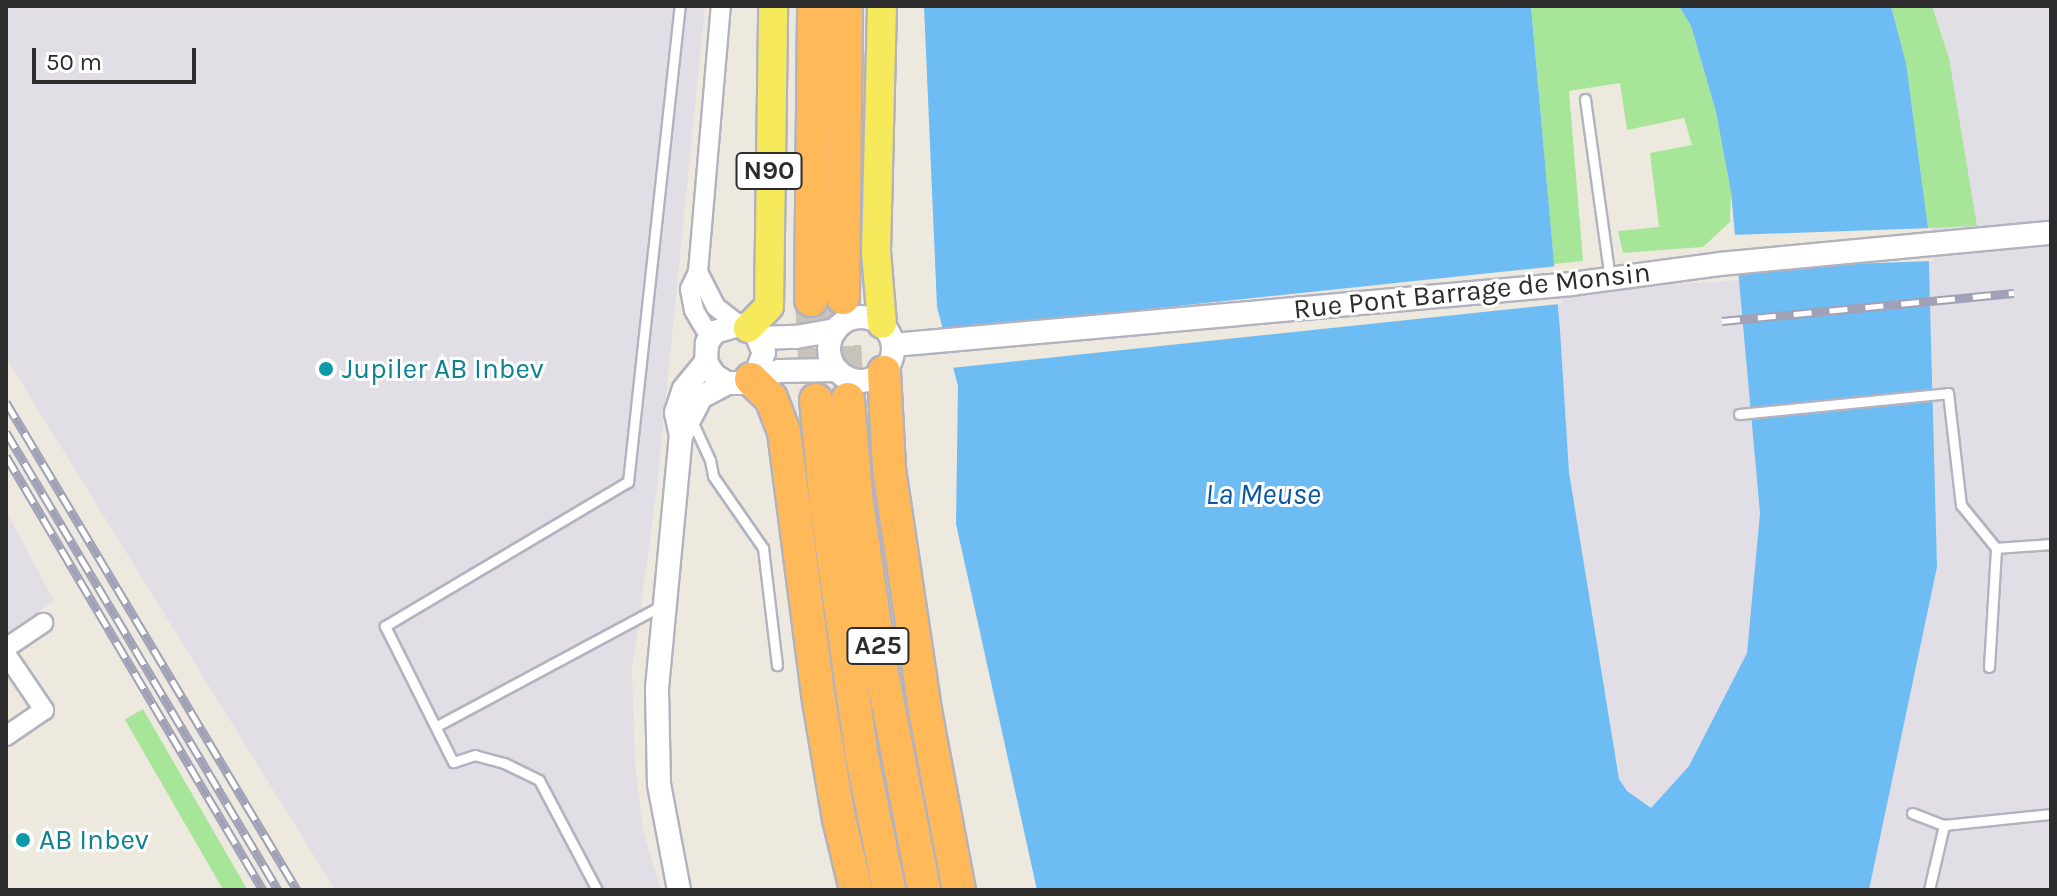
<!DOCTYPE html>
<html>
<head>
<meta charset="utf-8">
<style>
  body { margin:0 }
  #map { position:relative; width:2057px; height:896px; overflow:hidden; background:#eee9de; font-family:Karla,sans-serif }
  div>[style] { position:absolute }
  .industrial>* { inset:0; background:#e2dee6 }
  .green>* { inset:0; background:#a7e698; transform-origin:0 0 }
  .water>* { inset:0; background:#6dbcf3 }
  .pier>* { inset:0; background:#eee9de; transform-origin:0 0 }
  .motorway-tunnel>* { height:32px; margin-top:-16px; transform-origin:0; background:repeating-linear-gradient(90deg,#c7c3ba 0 32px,transparent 0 48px) }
  .roads { filter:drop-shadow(2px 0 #b2b2c0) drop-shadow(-2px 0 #b2b2c0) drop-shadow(0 2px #b2b2c0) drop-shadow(0 -2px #b2b2c0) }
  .service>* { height:9px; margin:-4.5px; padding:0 4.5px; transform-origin:4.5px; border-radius:4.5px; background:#fff }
  .minor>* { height:18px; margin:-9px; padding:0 9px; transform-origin:9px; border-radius:9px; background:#fff }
  .tertiary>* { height:22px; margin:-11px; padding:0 11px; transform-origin:11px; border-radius:11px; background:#fff }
  .tertiary>.ring { margin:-11px; padding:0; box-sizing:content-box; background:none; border:22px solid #fff; border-radius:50% }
  .primary>* { height:28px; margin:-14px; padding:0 14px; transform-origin:14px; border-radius:14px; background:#f6e95b }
  .motorway>* { height:32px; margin:-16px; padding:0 16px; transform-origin:16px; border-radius:16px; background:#ffb958 }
  .rail>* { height:9px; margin-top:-4.5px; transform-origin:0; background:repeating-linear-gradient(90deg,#fff 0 18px,#a0a0b7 0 36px); box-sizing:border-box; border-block:2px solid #a0a0b7 }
  .dots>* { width:22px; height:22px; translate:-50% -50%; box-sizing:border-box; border:4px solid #fff; border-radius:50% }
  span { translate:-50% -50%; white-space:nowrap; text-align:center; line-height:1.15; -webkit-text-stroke:6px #fff; paint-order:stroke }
  .shield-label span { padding:2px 6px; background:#fff; border:2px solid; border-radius:6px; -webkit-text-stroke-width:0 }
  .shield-label { font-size:26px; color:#2c2c2c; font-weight:700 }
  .street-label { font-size:28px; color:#2c2c2c }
  .culture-label { font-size:28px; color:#0d838f }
  .left { translate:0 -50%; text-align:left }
  .water-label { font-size:30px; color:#0957a3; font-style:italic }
  .frame { position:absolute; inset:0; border:8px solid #2c2c2c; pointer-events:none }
  .scale { position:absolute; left:32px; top:48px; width:164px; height:36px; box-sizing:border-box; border:4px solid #2c2c2c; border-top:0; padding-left:10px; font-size:24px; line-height:28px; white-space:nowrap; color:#2c2c2c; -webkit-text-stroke:6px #fff; paint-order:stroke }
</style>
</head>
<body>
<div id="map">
  <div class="industrial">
    <i style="clip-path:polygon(6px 6px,705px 6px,656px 496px,632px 670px,635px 760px,643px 830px,661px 890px,335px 890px,6px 358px)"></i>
    <i style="clip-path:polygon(1891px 6px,2051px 6px,2051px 890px,1869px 890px,1937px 567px,1933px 444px,1760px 513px,1747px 653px,1722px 707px,1689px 766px,1651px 808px,1626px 791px,1619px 779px,1569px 472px,1555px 289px,1718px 282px,1929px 261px,1906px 63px)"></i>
    <i style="clip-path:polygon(6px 511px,54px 601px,6px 634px)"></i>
  </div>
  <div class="green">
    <i style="clip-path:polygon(1531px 6px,1679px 6px,1691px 26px,1716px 112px,1731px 192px,1730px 222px,1703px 247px,1623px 253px,1618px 231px,1659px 227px,1650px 153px,1692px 145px,1684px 118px,1627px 130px,1620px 83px,1569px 91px,1583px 261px,1554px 264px)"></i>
    <i style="clip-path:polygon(1891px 6px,1932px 6px,1949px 58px,1977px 226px,1928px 228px,1906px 63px)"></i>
    <i style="left:143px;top:709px;width:210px;height:21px;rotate:60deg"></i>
  </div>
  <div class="water">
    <i style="clip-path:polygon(924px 6px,1531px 6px,1560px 330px,1569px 472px,1619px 779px,1627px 791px,1651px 808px,1689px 766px,1747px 653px,1760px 513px,1731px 192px,1716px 112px,1691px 26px,1679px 6px,1891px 6px,1906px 63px,1928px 228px,1937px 567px,1869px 890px,1037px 890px,956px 524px,958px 386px,937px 307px)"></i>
  </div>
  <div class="pier">
    <i style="left:1932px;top:228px;width:33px;height:201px;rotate:88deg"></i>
    <i style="left:1558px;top:266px;width:38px;height:624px;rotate:84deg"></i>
  </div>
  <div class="motorway-tunnel">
    <i style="left:843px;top:298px;width:101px;rotate:87.2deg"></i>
    <i style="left:811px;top:300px;width:100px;rotate:87.1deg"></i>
  </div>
  <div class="roads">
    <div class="service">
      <i style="left:1585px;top:99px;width:182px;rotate:82.1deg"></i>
      <i style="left:1739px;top:414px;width:210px;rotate:-5.7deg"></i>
      <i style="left:1948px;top:393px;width:113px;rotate:83.4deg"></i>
      <i style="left:1961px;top:505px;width:55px;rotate:50.9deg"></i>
      <i style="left:692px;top:421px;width:43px;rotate:65.2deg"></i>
      <i style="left:710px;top:460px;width:16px;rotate:79deg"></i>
      <i style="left:713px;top:476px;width:88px;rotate:55.2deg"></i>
      <i style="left:763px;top:548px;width:118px;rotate:83.2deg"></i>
      <i style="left:1989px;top:667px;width:119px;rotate:-86.6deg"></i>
      <i style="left:1996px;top:548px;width:55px;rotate:-4.2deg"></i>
      <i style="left:437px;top:726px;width:256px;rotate:-28.2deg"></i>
      <i style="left:1912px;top:813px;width:34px;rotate:21deg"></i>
      <i style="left:597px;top:890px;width:124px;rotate:-117.8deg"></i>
      <i style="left:539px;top:780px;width:39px;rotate:-154deg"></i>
      <i style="left:504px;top:763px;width:30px;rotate:-165deg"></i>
      <i style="left:475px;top:755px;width:23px;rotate:162deg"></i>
      <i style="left:453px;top:762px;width:152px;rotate:-116.6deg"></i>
      <i style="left:385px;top:626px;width:282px;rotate:-30.7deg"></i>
      <i style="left:628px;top:482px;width:479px;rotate:-83.8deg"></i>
      <i style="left:1929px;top:890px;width:67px;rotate:-77deg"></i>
      <i style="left:1944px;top:825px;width:108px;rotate:-5.9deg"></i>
    </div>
    <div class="minor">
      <i style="left:698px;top:272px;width:39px;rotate:63deg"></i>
      <i style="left:716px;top:307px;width:29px;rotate:38deg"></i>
      <i style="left:710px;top:337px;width:31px;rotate:-121deg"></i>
      <i style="left:694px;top:310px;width:21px;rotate:-101deg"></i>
      <i style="left:690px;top:289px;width:19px;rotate:-65deg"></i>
      <i style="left:698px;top:272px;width:267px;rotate:-85.1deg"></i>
      <i style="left:6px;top:648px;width:45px;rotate:-34deg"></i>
      <i style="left:6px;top:654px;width:68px;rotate:55.8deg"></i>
      <i style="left:44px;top:710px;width:46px;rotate:145.6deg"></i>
    </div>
    <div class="tertiary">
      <i class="ring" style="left:829px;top:317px;width:42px;height:42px"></i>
      <i style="left:759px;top:338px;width:37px;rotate:-2deg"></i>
      <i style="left:796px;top:337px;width:40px;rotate:-10deg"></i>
      <i style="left:893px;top:345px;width:682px;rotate:-5.13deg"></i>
      <i style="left:1572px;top:284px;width:149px;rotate:-7.7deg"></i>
      <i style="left:1720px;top:264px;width:332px;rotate:-5.4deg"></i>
      <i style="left:755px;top:376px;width:25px;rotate:-69deg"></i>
      <i style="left:764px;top:353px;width:21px;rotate:-113deg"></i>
      <i style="left:756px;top:334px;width:19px;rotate:-152deg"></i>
      <i style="left:739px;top:325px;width:25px;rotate:164deg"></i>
      <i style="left:715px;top:332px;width:14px;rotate:126deg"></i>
      <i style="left:707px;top:343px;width:19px;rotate:93deg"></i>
      <i style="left:706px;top:362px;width:15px;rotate:58deg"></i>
      <i style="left:714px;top:375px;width:15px;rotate:32deg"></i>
      <i style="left:727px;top:383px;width:13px"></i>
      <i style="left:740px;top:383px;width:41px;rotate:-17.1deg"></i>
      <i style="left:779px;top:371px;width:58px;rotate:-1deg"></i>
      <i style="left:681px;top:436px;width:44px;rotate:-62.9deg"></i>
      <i style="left:701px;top:397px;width:30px;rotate:-28deg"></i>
      <i style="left:679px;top:890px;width:108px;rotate:-100.7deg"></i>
      <i style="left:659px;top:784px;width:96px;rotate:-91.2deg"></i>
      <i style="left:657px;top:688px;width:253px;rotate:-84.6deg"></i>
      <i style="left:681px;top:436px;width:24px;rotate:-102deg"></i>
      <i style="left:676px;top:413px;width:25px;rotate:-72deg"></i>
      <i style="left:684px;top:389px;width:35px;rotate:-51deg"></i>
    </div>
    <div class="primary">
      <i style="left:882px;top:6px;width:246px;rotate:91.4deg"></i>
      <i style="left:876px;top:252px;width:72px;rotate:85.2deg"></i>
      <i style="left:748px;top:328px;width:30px;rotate:-46deg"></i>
      <i style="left:769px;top:306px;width:300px;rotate:-89.2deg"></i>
    </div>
    <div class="motorway">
      <i style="left:843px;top:298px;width:292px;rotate:-89.4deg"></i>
      <i style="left:811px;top:300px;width:294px;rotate:-89.4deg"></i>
      <i style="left:884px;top:372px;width:97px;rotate:87deg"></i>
      <i style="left:889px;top:469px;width:250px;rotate:81.5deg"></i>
      <i style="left:926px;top:716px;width:177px;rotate:79.3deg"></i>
      <i style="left:751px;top:379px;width:28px;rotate:44deg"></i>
      <i style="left:771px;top:398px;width:36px;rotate:69deg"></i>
      <i style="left:784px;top:432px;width:271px;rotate:82.6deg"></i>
      <i style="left:819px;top:701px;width:120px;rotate:80.4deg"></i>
      <i style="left:839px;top:819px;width:73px;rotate:76.5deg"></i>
      <i style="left:848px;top:399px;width:96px;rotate:85.2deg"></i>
      <i style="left:856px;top:495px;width:180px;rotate:81.7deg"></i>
      <i style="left:882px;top:673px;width:221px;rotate:79deg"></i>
      <i style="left:816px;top:400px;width:105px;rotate:84.6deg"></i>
      <i style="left:826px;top:505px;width:249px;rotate:81.9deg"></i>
      <i style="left:861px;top:752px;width:141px;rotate:78.5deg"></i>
    </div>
  </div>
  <div class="rail">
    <i style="left:1722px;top:321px;width:293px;rotate:-5.5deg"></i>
    <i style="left:6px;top:402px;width:568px;rotate:59.19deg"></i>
    <i style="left:6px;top:432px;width:533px;rotate:59.29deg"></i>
    <i style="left:6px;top:456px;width:504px;rotate:59.37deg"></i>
  </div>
  <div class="dots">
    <i style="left:326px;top:369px;background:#0f9aa8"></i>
    <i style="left:23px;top:840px;background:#0f9aa8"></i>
  </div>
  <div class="shield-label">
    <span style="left:769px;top:171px">N90</span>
    <span style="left:878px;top:646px">A25</span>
  </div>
  <div class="street-label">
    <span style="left:1472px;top:291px;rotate:-6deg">Rue Pont Barrage de Monsin</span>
  </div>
  <div class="culture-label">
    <span class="left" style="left:342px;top:369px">Jupiler AB Inbev</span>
    <span class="left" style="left:39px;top:840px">AB Inbev</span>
  </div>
  <div class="water-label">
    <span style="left:1263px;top:494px">La Meuse</span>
  </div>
  <div class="frame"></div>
  <div class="scale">50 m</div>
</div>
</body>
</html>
